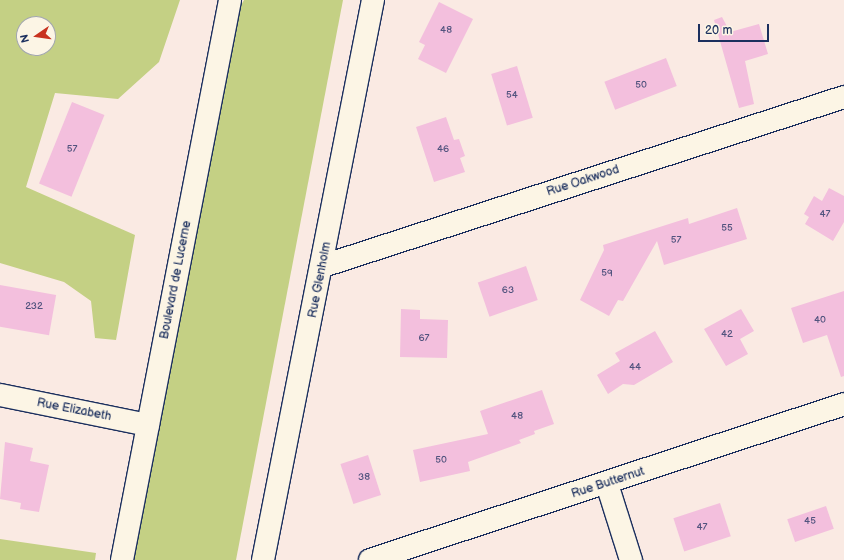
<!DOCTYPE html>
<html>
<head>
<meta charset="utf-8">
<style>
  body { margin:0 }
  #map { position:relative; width:844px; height:560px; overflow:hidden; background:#faeae3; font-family:"Balsamiq Sans",sans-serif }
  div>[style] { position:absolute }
  .green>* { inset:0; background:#c4d084 }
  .building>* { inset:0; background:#f3bfdd; transform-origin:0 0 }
  .roads { filter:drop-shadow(1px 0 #1b2f5e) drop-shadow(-1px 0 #1b2f5e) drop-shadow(0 1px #1b2f5e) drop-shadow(0 -1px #1b2f5e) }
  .street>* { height:22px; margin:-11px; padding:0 11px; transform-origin:11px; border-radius:11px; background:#fcf5e5 }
  .secondary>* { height:22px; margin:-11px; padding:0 11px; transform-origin:11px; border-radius:11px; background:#fcf5e5 }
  span { translate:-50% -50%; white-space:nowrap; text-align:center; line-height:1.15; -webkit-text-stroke:3px #fcf5e5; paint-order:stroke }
  .number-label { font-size:10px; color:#51537e }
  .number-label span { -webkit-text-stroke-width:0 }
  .street-label { font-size:12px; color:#1b2f5e }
  .north { position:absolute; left:16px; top:16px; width:40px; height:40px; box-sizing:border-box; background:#fcf5e5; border:1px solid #a2a6af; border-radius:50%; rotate:257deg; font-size:11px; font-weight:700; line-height:16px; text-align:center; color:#1b2f5e }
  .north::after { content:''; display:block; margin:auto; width:14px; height:18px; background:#c8321e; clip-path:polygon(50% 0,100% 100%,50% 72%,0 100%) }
  .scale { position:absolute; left:698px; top:24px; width:71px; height:18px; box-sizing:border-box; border:2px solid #1b2f5e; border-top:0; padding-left:5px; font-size:12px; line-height:14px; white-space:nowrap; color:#1b2f5e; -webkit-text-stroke:3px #fcf5e5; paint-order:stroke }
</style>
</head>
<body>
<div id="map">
  <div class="green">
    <i style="clip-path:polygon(evenodd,0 0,180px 0,159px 62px,118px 99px,55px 93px,26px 187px,135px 235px,116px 340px,95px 338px,91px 301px,64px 282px,0 263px,0 0,24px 24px,48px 24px,48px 48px,24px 48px,24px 24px)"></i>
    <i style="clip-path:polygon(244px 0,343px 0,236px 560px,124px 560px,230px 25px)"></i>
    <i style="clip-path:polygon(0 539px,96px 553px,95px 560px,0 560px)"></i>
  </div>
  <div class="building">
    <i style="clip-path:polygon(439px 2px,473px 19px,446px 73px,418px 59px,425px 45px,419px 42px)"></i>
    <i style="clip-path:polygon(722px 17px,730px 32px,759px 24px,768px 54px,745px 61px,754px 104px,739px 108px,714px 20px)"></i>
    <i style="left:666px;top:58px;width:30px;height:66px;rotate:69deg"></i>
    <i style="left:517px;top:66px;width:54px;height:27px;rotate:73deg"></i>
    <i style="left:72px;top:102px;width:35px;height:88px;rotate:22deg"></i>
    <i style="clip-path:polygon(446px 117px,454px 140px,459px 139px,465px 156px,460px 158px,465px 172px,434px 182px,416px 127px)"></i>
    <i style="clip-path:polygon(829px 188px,844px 196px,844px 222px,833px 241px,805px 224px,809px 217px,804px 214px,814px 196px,822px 201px)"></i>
    <i style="clip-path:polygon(737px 208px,747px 239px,664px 265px,657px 241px,623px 301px,618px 300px,609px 316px,580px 300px,604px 250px,603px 245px,688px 218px,689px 224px)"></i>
    <i style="left:526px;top:266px;width:36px;height:51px;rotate:71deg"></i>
    <i style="left:0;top:285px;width:57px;height:41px;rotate:10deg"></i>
    <i style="clip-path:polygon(844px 291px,844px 376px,841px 377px,827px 335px,803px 343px,791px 308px)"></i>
    <i style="clip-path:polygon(401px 309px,420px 310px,420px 319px,448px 320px,447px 358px,400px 357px)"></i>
    <i style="clip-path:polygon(741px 309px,754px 331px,740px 339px,748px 354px,726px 366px,704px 329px)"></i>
    <i style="clip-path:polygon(655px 331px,673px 362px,634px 385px,623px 384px,608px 394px,597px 375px,620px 361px,615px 353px)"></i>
    <i style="clip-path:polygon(542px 390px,554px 424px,534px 431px,535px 434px,519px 440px,521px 443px,468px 462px,470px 471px,420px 482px,413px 450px,488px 434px,480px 411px)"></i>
    <i style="clip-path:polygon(5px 442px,33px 448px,30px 461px,49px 465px,39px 512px,20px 509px,21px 503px,0 499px)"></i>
    <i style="left:368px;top:455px;width:42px;height:29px;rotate:72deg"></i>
    <i style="left:720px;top:503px;width:35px;height:49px;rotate:72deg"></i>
    <i style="left:826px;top:506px;width:24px;height:41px;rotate:71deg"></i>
  </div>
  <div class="roads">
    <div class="street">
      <i style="left:323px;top:266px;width:548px;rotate:-17.97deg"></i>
      <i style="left:0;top:395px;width:151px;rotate:11.5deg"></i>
      <i style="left:607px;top:484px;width:80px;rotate:72.5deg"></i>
      <i style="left:263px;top:560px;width:571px;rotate:-78.89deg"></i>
      <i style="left:370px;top:560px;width:499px;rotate:-18.2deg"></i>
    </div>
    <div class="secondary">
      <i style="left:122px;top:560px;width:570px;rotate:-79.08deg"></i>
    </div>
  </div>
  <div class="number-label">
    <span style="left:446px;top:31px">48</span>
    <span style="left:641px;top:86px">50</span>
    <span style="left:512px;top:96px">54</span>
    <span style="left:72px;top:150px">57</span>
    <span style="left:443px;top:150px">46</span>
    <span style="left:825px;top:215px">47</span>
    <span style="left:727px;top:229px">55</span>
    <span style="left:676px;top:241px">57</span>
    <span style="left:607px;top:274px">59</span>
    <span style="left:508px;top:291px">63</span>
    <span style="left:34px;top:307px">232</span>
    <span style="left:820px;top:321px">40</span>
    <span style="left:727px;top:335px">42</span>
    <span style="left:424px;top:339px">67</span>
    <span style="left:635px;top:368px">44</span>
    <span style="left:517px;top:417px">48</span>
    <span style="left:441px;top:461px">50</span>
    <span style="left:364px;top:478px">38</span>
    <span style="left:810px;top:522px">45</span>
    <span style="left:702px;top:528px">47</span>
  </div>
  <div class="street-label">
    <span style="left:583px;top:181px;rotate:-18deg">Rue Oakwood</span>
    <span style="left:176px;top:280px;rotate:-79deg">Boulevard de Lucerne</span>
    <span style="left:320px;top:280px;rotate:-79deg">Rue Glenholm</span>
    <span style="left:74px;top:410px;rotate:11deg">Rue Elizabeth</span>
    <span style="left:608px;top:483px;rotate:-18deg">Rue Butternut</span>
  </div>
  <div class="north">N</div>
  <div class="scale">20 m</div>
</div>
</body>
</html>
